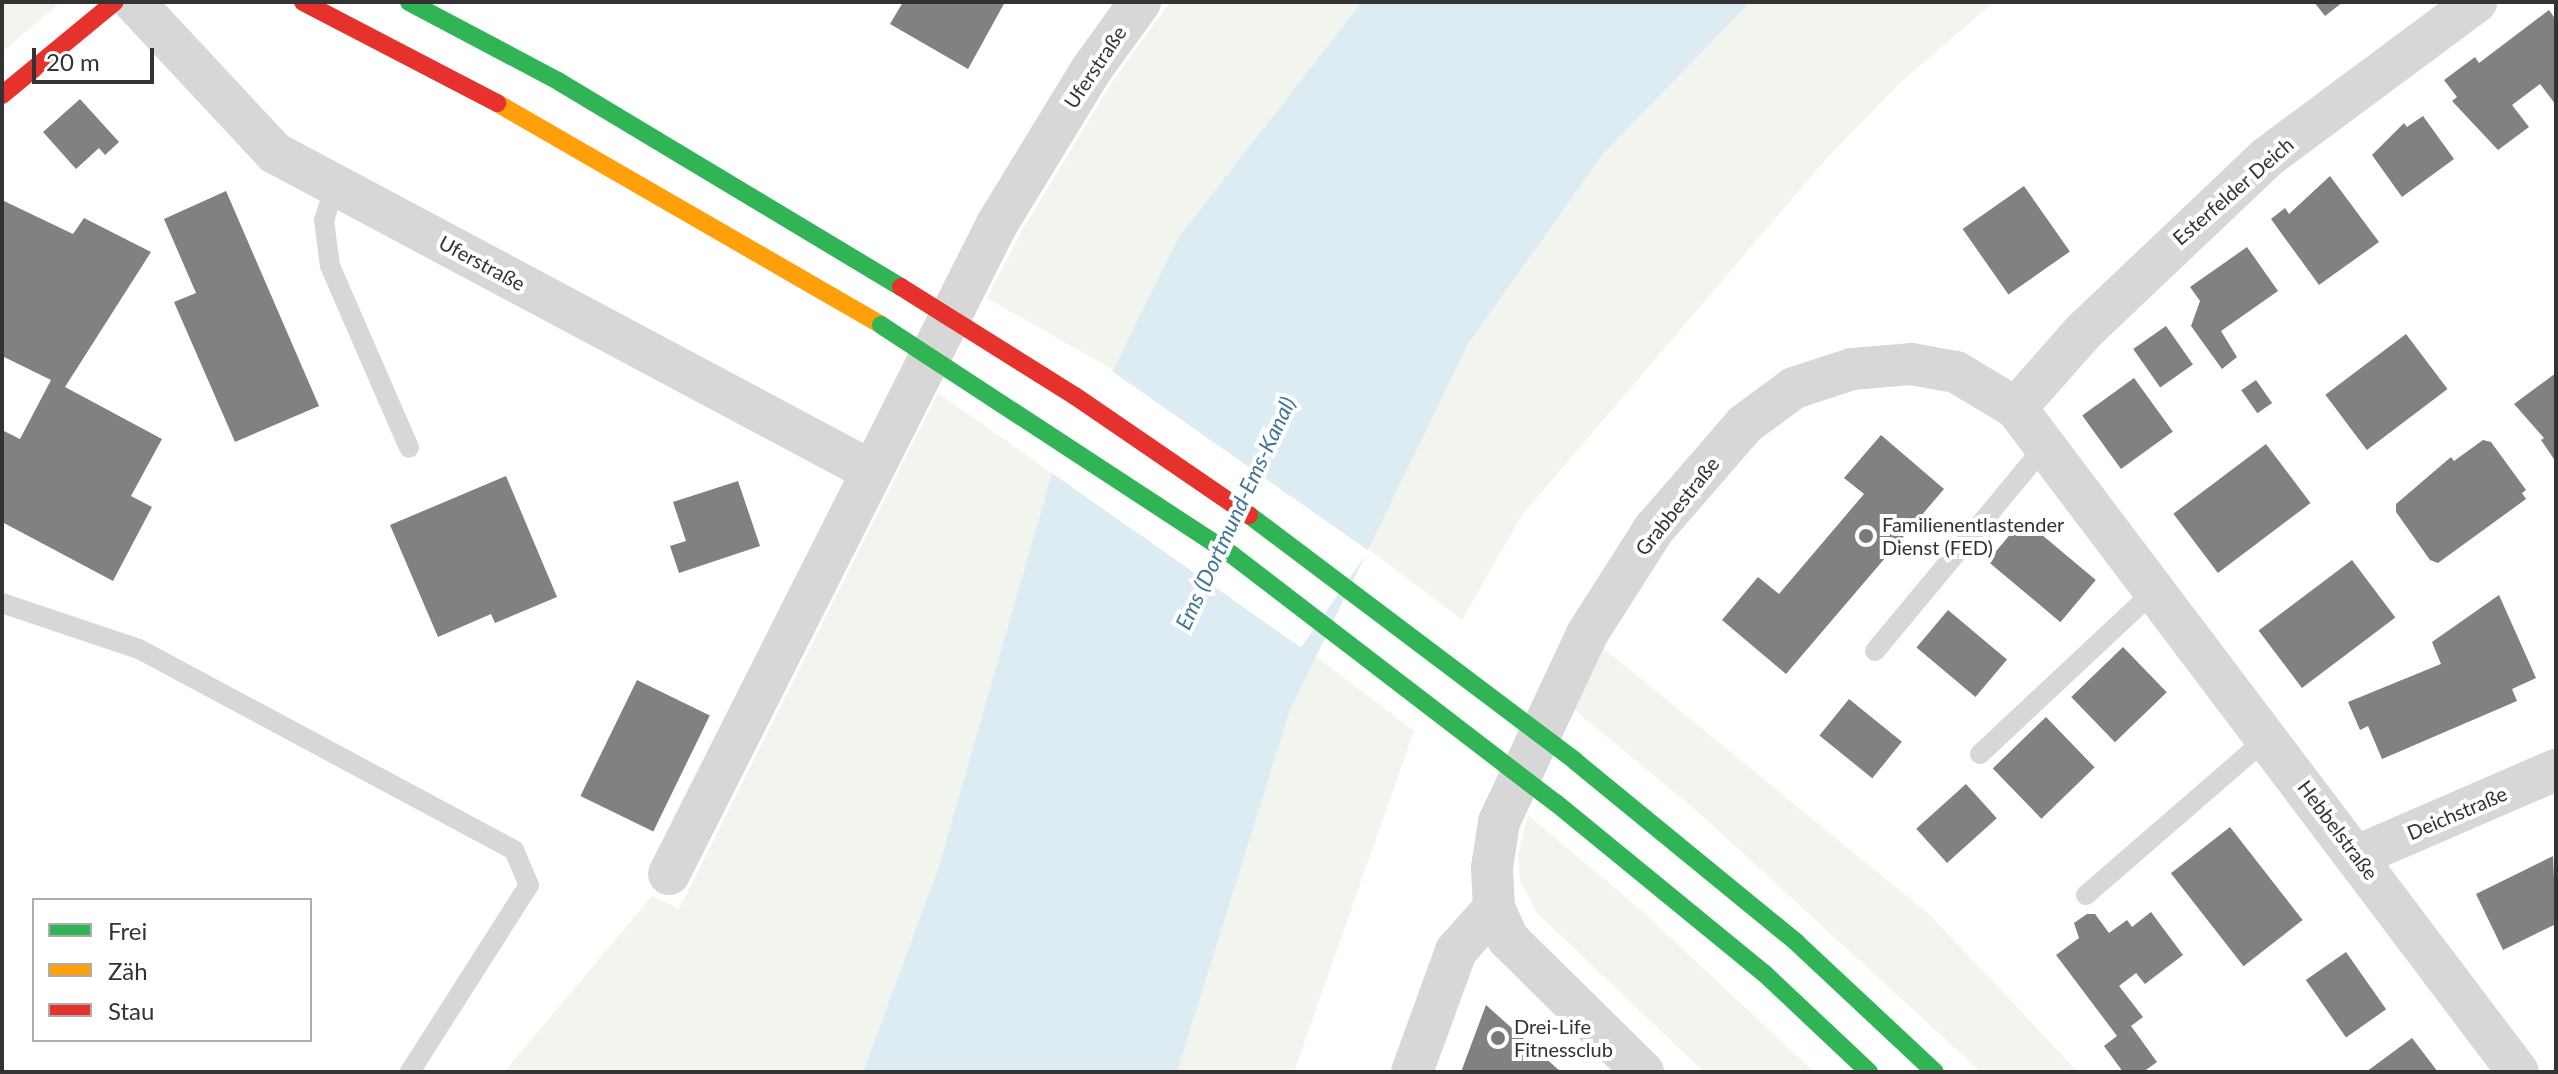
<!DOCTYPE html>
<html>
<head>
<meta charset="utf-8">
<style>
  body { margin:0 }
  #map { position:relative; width:2558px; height:1074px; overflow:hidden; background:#fff; font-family:Lato,sans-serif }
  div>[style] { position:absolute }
  .green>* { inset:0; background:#f1f5ed }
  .water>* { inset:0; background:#ddebf3 }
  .pier>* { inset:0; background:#fff; transform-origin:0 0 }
  .building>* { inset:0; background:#818181; transform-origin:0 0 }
  .lane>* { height:20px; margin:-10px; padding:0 10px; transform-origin:10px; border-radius:10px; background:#d7d7d7 }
  .street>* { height:42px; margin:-21px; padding:0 21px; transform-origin:21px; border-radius:21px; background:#d7d7d7 }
  .fast>* { height:18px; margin:-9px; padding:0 9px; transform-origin:9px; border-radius:9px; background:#30b455 }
  .slow>* { height:18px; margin:-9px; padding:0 9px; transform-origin:9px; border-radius:9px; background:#ff9f0a }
  .jam>* { height:18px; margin:-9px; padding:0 9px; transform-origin:9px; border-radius:9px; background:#e5322d }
  .fast-bridge>* { height:18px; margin:-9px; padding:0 9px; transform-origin:9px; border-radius:9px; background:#30b455 }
  .jam-bridge>* { height:18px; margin:-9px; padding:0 9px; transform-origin:9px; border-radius:9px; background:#e5322d }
  .dots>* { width:22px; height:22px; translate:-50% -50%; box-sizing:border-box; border:4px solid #fff; border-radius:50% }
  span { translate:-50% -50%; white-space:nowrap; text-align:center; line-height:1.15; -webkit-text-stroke:8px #fff; paint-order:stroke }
  .street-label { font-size:20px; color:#333 }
  .poi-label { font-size:20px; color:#333 }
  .left { translate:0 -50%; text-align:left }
  .water-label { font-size:22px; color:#3f7597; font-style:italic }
  .frame { position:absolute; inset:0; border:4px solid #333; pointer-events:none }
  .legend { position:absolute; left:32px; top:898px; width:280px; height:144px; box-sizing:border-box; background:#fff; border:2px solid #adadad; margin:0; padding:10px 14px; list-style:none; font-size:24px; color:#333 }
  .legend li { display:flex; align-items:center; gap:16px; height:40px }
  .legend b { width:40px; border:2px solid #adadad }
  .scale { position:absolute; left:32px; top:48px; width:122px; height:36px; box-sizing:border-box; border:4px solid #333; border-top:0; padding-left:10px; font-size:24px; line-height:28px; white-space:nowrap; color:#333; -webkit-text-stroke:6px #fff; paint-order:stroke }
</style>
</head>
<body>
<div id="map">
  <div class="green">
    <i style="clip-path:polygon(2px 2px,61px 2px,2px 52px)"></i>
    <i style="clip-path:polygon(1170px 2px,1362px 2px,1178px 238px,1113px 370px,987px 298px,1021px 232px,1114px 79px)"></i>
    <i style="clip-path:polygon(1750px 2px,1994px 2px,1902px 81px,1827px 158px,1522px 515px,1462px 620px,1366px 547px,1468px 344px,1603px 154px)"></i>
    <i style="clip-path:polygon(938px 393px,1052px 473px,939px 866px,863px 1072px,504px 1072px,652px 896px,679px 909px)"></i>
    <i style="clip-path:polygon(1602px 647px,1931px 916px,2078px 1072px,1981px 1072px,1697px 811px,1571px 707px)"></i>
    <i style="clip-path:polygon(1314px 655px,1414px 731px,1294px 1072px,1177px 1072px,1290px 710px)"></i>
    <i style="clip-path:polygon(1528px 815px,1642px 911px,1814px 1072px,1704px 1072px,1537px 913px,1520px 881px,1518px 855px)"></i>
  </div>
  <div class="water">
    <i style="clip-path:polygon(1362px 2px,1750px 2px,1603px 154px,1468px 344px,1290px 710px,1177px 1072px,863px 1072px,939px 866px,1052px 473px,1113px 370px,1178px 238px)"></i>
  </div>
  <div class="pier">
    <i style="left:1109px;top:369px;width:317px;height:118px;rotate:35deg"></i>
  </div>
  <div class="building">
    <i style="clip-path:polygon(903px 2px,1005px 2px,968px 69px,890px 24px)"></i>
    <i style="clip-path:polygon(2314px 2px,2343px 2px,2325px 16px)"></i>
    <i style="clip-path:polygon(2549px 10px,2556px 20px,2556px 105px,2540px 84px,2512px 105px,2529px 127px,2498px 150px,2452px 101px,2457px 97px,2444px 80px,2475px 57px,2479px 63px)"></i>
    <i style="clip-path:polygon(80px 99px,119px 142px,105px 155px,99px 148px,76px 169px,43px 132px)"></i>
    <i style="clip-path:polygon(2423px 116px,2454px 159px,2402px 197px,2372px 155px,2404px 123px,2407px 127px)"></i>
    <i style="clip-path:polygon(2330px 176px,2379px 242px,2319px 285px,2271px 219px,2285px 208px,2289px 214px)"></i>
    <i style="left:2024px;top:186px;width:80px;height:75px;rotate:55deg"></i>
    <i style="clip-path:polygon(226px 191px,319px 406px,235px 442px,174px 302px,196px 293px,164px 219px)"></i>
    <i style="clip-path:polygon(4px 201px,73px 234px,84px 218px,151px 252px,65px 387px,162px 439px,131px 496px,152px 507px,113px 581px,2px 522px,2px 430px,20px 439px,51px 380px,2px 356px)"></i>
    <i style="clip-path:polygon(2247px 247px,2278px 291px,2221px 331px,2237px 357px,2222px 369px,2191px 326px,2200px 301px,2190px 287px)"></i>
    <i style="left:2166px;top:326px;width:47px;height:40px;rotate:55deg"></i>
    <i style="left:2406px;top:334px;width:69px;height:101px;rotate:53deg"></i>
    <i style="clip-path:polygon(2556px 373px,2556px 462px,2541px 440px,2544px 438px,2514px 404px)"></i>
    <i style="left:2134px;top:378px;width:66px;height:64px;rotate:54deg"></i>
    <i style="left:2256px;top:380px;width:28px;height:18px;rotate:55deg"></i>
    <i style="clip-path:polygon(1881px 435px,1944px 489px,1786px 674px,1722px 620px,1758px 577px,1779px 594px,1864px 494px,1844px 478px)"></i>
    <i style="clip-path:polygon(2483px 440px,2491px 442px,2526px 490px,2522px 493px,2526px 499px,2438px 563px,2430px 560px,2396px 512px,2396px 504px,2451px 457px,2454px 461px)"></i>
    <i style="left:2266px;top:444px;width:74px;height:116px;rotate:53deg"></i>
    <i style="clip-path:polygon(506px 476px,557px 597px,495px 623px,491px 614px,438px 637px,390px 525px)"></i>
    <i style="clip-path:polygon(738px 481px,760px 546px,679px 573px,670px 546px,686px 541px,673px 502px)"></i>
    <i style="left:2023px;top:519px;width:95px;height:55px;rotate:40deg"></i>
    <i style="left:2352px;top:560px;width:72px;height:117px;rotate:53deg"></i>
    <i style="clip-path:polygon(2499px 595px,2536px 678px,2512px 689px,2517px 701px,2382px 759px,2368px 726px,2360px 730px,2348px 702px,2441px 664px,2432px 642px)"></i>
    <i style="left:1948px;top:610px;width:77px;height:49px;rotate:40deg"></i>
    <i style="left:2123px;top:647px;width:63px;height:72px;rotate:46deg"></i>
    <i style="left:637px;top:680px;width:81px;height:129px;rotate:26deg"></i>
    <i style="left:1849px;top:699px;width:68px;height:47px;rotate:39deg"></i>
    <i style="left:2046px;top:717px;width:70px;height:74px;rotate:46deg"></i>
    <i style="left:1966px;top:784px;width:46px;height:67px;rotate:48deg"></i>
    <i style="left:2230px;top:827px;width:118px;height:75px;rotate:52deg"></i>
    <i style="clip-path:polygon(2553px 856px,2556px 924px,2503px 950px,2476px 894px)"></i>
    <i style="clip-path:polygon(2151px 912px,2183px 955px,2145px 984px,2136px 973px,2119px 986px,2143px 1017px,2131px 1026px,2157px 1062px,2143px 1072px,2123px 1072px,2104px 1046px,2117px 1036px,2056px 955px,2079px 938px,2074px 923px,2087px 914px,2095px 914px,2109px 933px,2127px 920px,2132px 927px)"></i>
    <i style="left:2346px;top:952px;width:70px;height:49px;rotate:55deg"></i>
    <i style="clip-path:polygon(1486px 1005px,1561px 1072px,1461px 1072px)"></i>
    <i style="clip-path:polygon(2412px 1038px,2438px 1072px,2366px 1072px)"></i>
  </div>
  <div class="lane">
    <i style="left:335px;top:185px;width:37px;rotate:107deg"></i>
    <i style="left:324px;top:220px;width:46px;rotate:82.6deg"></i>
    <i style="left:330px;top:266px;width:198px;rotate:66.5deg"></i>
    <i style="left:2px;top:603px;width:145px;rotate:18.6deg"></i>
    <i style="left:139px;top:649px;width:425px;rotate:28.2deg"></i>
    <i style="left:514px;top:850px;width:38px;rotate:67deg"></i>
    <i style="left:529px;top:885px;width:222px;rotate:122.5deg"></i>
    <i style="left:1875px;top:651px;width:266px;rotate:-50.3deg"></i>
    <i style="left:1980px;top:754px;width:240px;rotate:-43.1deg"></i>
    <i style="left:2086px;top:895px;width:240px;rotate:-40.9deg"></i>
  </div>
  <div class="street">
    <i style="left:134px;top:2px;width:207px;rotate:47deg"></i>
    <i style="left:275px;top:153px;width:676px;rotate:28.08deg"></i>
    <i style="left:2016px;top:408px;width:103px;rotate:-48.6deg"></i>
    <i style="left:2084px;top:331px;width:251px;rotate:-43.5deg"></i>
    <i style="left:2266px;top:158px;width:262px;rotate:-36.6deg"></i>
    <i style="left:2357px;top:856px;width:217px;rotate:-23.4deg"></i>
    <i style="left:669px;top:874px;width:728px;rotate:-63.22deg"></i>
    <i style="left:997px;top:224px;width:180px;rotate:-58.6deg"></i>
    <i style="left:1091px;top:70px;width:84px;rotate:-54.2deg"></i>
    <i style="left:1412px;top:1072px;width:129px;rotate:-70deg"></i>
    <i style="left:1456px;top:951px;width:57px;rotate:-48.5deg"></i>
    <i style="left:1643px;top:1072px;width:190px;rotate:-135.4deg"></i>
    <i style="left:1508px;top:939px;width:34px;rotate:-114deg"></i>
    <i style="left:1494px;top:908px;width:40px;rotate:-92.9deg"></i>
    <i style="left:1492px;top:868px;width:47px;rotate:-81.3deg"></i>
    <i style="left:1499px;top:822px;width:208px;rotate:-64.9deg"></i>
    <i style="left:1587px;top:634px;width:125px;rotate:-57.5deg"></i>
    <i style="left:1654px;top:529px;width:139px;rotate:-49.1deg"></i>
    <i style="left:1745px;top:424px;width:61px;rotate:-36.3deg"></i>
    <i style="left:1794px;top:388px;width:61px;rotate:-18.1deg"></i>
    <i style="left:1852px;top:369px;width:59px;rotate:-4.8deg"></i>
    <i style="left:1911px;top:364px;width:46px;rotate:10.1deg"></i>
    <i style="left:1956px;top:372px;width:70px;rotate:31deg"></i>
    <i style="left:2016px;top:408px;width:832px;rotate:52.91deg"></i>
  </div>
  <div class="fast">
    <i style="left:409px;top:2px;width:169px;rotate:27.9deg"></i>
    <i style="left:558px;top:81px;width:400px;rotate:31deg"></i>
    <i style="left:1575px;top:761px;width:287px;rotate:39.3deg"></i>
    <i style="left:1797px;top:943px;width:189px;rotate:43.1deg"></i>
    <i style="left:1556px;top:803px;width:270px;rotate:39.3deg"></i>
    <i style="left:1765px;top:974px;width:143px;rotate:43.3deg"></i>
  </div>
  <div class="slow">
    <i style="left:497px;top:103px;width:444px;rotate:30deg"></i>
  </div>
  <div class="jam">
    <i style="left:303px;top:2px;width:219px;rotate:27.5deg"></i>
    <i style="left:2px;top:95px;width:146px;rotate:-39.5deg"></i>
  </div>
  <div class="fast-bridge">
    <i style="left:881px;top:325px;width:418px;rotate:33.2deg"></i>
    <i style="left:1231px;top:554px;width:409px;rotate:37.5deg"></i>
    <i style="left:1249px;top:515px;width:408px;rotate:37deg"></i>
  </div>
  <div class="jam-bridge">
    <i style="left:901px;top:287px;width:205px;rotate:32.1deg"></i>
    <i style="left:1075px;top:396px;width:211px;rotate:34.4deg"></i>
  </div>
  <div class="dots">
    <i style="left:1866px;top:536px;background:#7a7a7a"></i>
    <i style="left:1498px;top:1038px;background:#7a7a7a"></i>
  </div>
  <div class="street-label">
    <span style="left:1095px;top:67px;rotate:-56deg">Uferstraße</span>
    <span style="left:2233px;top:191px;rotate:-41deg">Esterfelder Deich</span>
    <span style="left:482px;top:263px;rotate:28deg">Uferstraße</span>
    <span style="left:1677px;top:506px;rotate:-51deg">Grabbestraße</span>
    <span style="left:2457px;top:813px;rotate:-23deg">Deichstraße</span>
    <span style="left:2338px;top:830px;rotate:53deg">Hebbelstraße</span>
  </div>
  <div class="poi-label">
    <span class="left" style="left:1882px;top:536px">Familienentlastender<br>Dienst (FED)</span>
    <span class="left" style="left:1514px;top:1038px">Drei-Life<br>Fitnessclub</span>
  </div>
  <div class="water-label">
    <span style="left:1235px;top:513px;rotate:-65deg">Ems (Dortmund-Ems-Kanal)</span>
  </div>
  <div class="frame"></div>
  <ul class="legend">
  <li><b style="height:10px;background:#30b455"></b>Frei</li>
  <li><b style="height:10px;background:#ff9f0a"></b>Zäh</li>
  <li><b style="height:10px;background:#e5322d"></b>Stau</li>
  </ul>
  <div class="scale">20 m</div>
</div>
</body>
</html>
